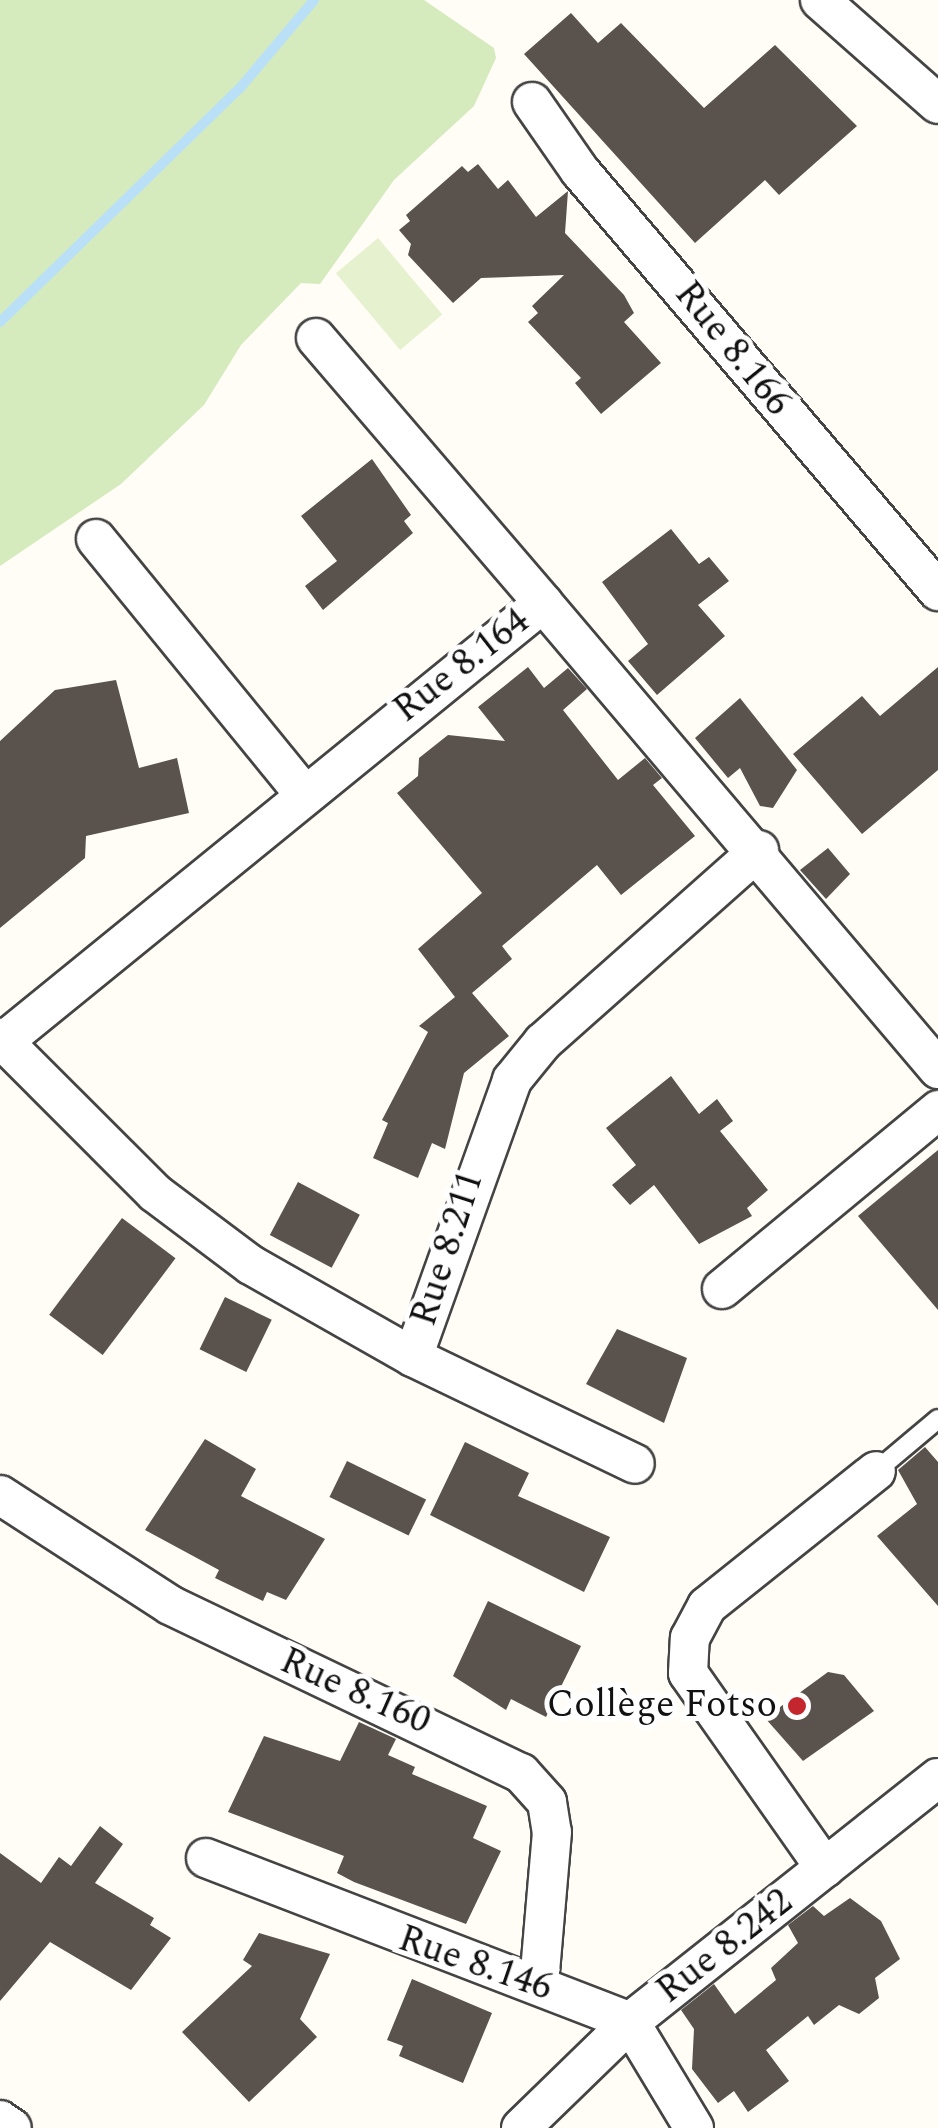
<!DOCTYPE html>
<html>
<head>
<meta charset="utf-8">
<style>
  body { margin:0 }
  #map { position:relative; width:938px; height:2128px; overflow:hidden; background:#fffdf5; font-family:Spectral,serif }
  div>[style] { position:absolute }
  .green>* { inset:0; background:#d5ebbd }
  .pitch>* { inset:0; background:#e6f2cf; transform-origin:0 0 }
  .stream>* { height:10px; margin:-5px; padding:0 5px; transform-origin:5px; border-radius:5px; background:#b9e0f7 }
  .building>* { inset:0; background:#5a524d; transform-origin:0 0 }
  .roads { filter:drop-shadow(2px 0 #444) drop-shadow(-2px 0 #444) drop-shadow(0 2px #444) drop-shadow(0 -2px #444) }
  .service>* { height:18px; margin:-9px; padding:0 9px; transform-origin:9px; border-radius:9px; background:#fff }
  .minor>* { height:38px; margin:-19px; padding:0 19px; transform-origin:19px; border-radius:19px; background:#fff }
  .dots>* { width:28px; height:28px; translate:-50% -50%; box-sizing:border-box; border:5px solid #fff; border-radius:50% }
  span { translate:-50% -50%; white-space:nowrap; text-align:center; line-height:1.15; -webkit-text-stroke:10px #fff; paint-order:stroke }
  .street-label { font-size:38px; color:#111 }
  .poi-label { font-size:38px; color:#111 }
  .right { translate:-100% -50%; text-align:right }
</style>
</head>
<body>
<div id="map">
  <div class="green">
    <i style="clip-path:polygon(0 0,424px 0,494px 48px,496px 58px,474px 106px,394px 180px,320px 284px,301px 283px,241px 345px,204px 405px,121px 484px,0 566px)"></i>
  </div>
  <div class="pitch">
    <i style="left:378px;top:238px;width:100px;height:55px;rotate:50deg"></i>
  </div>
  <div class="stream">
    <i style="left:0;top:322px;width:335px;rotate:-44.3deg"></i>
    <i style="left:240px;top:88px;width:115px;rotate:-49.9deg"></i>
  </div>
  <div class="building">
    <i style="clip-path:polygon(571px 13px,598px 43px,621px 23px,704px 108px,775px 45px,857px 126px,779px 195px,765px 180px,695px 243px,524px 54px)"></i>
    <i style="clip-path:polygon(478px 164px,498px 189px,508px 180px,536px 217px,568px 191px,565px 233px,624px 295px,634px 313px,624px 322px,661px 363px,601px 414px,575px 383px,581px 378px,528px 322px,538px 313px,532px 306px,564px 275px,481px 278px,453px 303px,408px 255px,411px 244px,399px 230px,410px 221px,406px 215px,462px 166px,468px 172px)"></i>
    <i style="clip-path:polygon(372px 459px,411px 515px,404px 521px,413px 533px,323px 610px,305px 586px,337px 561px,301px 516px)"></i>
    <i style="clip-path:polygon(671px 529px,699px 564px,709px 557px,729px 581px,698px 605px,725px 636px,657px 695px,628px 661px,648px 644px,602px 582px)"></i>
    <i style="clip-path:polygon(528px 667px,544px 688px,568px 668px,587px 689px,563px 710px,618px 780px,645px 758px,662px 778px,653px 785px,695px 836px,621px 895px,597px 865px,502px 946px,512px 959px,472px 993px,509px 1036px,464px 1073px,445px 1149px,432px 1143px,418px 1178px,373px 1158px,388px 1123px,382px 1120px,428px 1032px,419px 1026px,455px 997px,418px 949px,482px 893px,397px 793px,418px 776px,419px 758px,448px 735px,505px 741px,478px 707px)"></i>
    <i style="clip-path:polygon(938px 667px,938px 770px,862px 834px,793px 754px,862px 696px,880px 716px)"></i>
    <i style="clip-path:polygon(116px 680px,139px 768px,177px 758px,189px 813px,86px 836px,85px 858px,0 928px,0 741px,55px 690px)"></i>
    <i style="clip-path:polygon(740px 698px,797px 770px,773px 808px,760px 806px,740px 768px,728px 778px,695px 738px)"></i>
    <i style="clip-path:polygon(828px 848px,850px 874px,826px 899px,800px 870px)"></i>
    <i style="clip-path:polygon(671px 1076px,699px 1114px,717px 1099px,733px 1121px,720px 1131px,768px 1190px,747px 1208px,752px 1216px,699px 1244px,654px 1185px,630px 1205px,612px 1185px,636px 1165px,606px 1128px)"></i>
    <i style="clip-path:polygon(938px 1150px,938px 1310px,858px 1216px)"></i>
    <i style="left:298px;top:1182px;width:70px;height:60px;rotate:28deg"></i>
    <i style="left:122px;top:1218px;width:67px;height:121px;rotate:37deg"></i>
    <i style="left:225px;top:1297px;width:52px;height:58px;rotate:26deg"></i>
    <i style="clip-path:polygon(617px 1329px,687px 1358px,664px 1423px,586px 1384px)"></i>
    <i style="clip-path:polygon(205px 1439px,256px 1469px,241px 1496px,325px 1539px,286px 1600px,267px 1592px,263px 1601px,215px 1578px,219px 1570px,145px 1530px)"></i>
    <i style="clip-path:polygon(465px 1442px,529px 1473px,518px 1496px,610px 1537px,584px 1592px,430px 1515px)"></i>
    <i style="clip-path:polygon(925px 1447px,938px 1462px,938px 1606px,877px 1536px,917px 1504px,898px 1470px)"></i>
    <i style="left:347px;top:1461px;width:88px;height:40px;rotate:26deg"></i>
    <i style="clip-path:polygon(488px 1601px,581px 1646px,546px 1717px,511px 1699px,506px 1710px,453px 1676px)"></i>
    <i style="clip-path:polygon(828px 1672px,844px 1675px,874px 1711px,803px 1761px,765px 1718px)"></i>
    <i style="clip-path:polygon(359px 1722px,396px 1739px,388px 1755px,415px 1767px,412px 1774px,487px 1806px,473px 1838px,501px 1851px,466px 1924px,354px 1882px,337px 1873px,344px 1856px,228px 1812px,264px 1736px,340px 1761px)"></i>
    <i style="clip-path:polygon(100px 1826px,123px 1844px,95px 1883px,154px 1918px,150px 1925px,171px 1938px,131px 1990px,50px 1942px,0 2001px,0 1853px,41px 1883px,59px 1857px,71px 1866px)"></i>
    <i style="clip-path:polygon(850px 1898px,881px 1921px,900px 1959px,875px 1978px,879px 1998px,859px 2014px,839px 2005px,814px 2025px,808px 2016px,766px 2050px,789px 2081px,748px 2112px,734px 2091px,718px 2103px,692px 2069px,694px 2029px,681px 2010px,714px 1984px,735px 2014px,776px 1980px,771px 1968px,798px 1943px,788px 1925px,813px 1906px,824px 1916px)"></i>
    <i style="clip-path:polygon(259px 1933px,330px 1954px,300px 2019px,317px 2037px,249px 2102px,182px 2032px,252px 1966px,243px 1960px)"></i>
    <i style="clip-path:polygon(412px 1979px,492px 2013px,463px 2083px,399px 2056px,403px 2046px,387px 2040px)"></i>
  </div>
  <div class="roads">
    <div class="service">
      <i style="left:876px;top:1471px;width:81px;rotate:-40deg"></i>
    </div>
    <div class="minor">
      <i style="left:820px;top:0;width:157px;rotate:41.4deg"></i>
      <i style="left:532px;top:102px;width:84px;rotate:55.2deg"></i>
      <i style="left:580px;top:171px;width:552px;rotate:49.56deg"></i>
      <i style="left:316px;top:338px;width:349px;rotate:49.4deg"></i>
      <i style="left:96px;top:539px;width:326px;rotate:50.8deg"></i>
      <i style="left:0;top:1038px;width:219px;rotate:45deg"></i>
      <i style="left:155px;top:1193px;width:120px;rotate:36.9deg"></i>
      <i style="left:251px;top:1265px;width:186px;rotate:29.6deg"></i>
      <i style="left:413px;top:1357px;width:294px;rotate:-70.3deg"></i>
      <i style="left:512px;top:1080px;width:49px;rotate:-50.8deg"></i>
      <i style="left:543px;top:1042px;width:289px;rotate:-41.6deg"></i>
      <i style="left:3px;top:1042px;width:696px;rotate:-39.11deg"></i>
      <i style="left:543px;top:603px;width:611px;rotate:49.71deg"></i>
      <i style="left:722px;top:1289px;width:281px;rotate:-39.6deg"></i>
      <i style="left:413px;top:1357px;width:246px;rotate:25.7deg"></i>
      <i style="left:0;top:1495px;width:202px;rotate:32.9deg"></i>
      <i style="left:170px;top:1605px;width:389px;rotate:25.6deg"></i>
      <i style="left:521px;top:1773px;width:39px;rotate:48deg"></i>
      <i style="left:547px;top:1802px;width:30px;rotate:81deg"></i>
      <i style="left:552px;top:1832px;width:154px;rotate:94.9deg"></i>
      <i style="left:206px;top:1858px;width:455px;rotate:21.1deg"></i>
      <i style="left:630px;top:2022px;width:124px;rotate:58.9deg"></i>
      <i style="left:825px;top:1868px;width:238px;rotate:-125.1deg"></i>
      <i style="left:688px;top:1673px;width:35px;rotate:-87deg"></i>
      <i style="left:690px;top:1638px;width:36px;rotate:-62deg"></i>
      <i style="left:707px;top:1606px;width:216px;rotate:-38.6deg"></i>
      <i style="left:0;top:2120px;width:14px;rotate:34deg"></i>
      <i style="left:521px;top:2128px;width:152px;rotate:-44.2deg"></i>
      <i style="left:630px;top:2022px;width:393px;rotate:-38.4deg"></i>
    </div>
  </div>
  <div class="dots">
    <i style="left:797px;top:1706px;background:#c4262e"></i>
  </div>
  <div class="street-label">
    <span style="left:732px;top:349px;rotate:51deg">Rue 8.166</span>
    <span style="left:462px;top:666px;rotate:-38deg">Rue 8.164</span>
    <span style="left:448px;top:1249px;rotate:-72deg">Rue 8.211</span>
    <span style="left:355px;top:1692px;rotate:24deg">Rue 8.160</span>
    <span style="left:725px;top:1947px;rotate:-38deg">Rue 8.242</span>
    <span style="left:475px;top:1964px;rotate:19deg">Rue 8.146</span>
  </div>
  <div class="poi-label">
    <span class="right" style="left:777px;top:1706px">Collège Fotso</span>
  </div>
</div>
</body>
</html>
